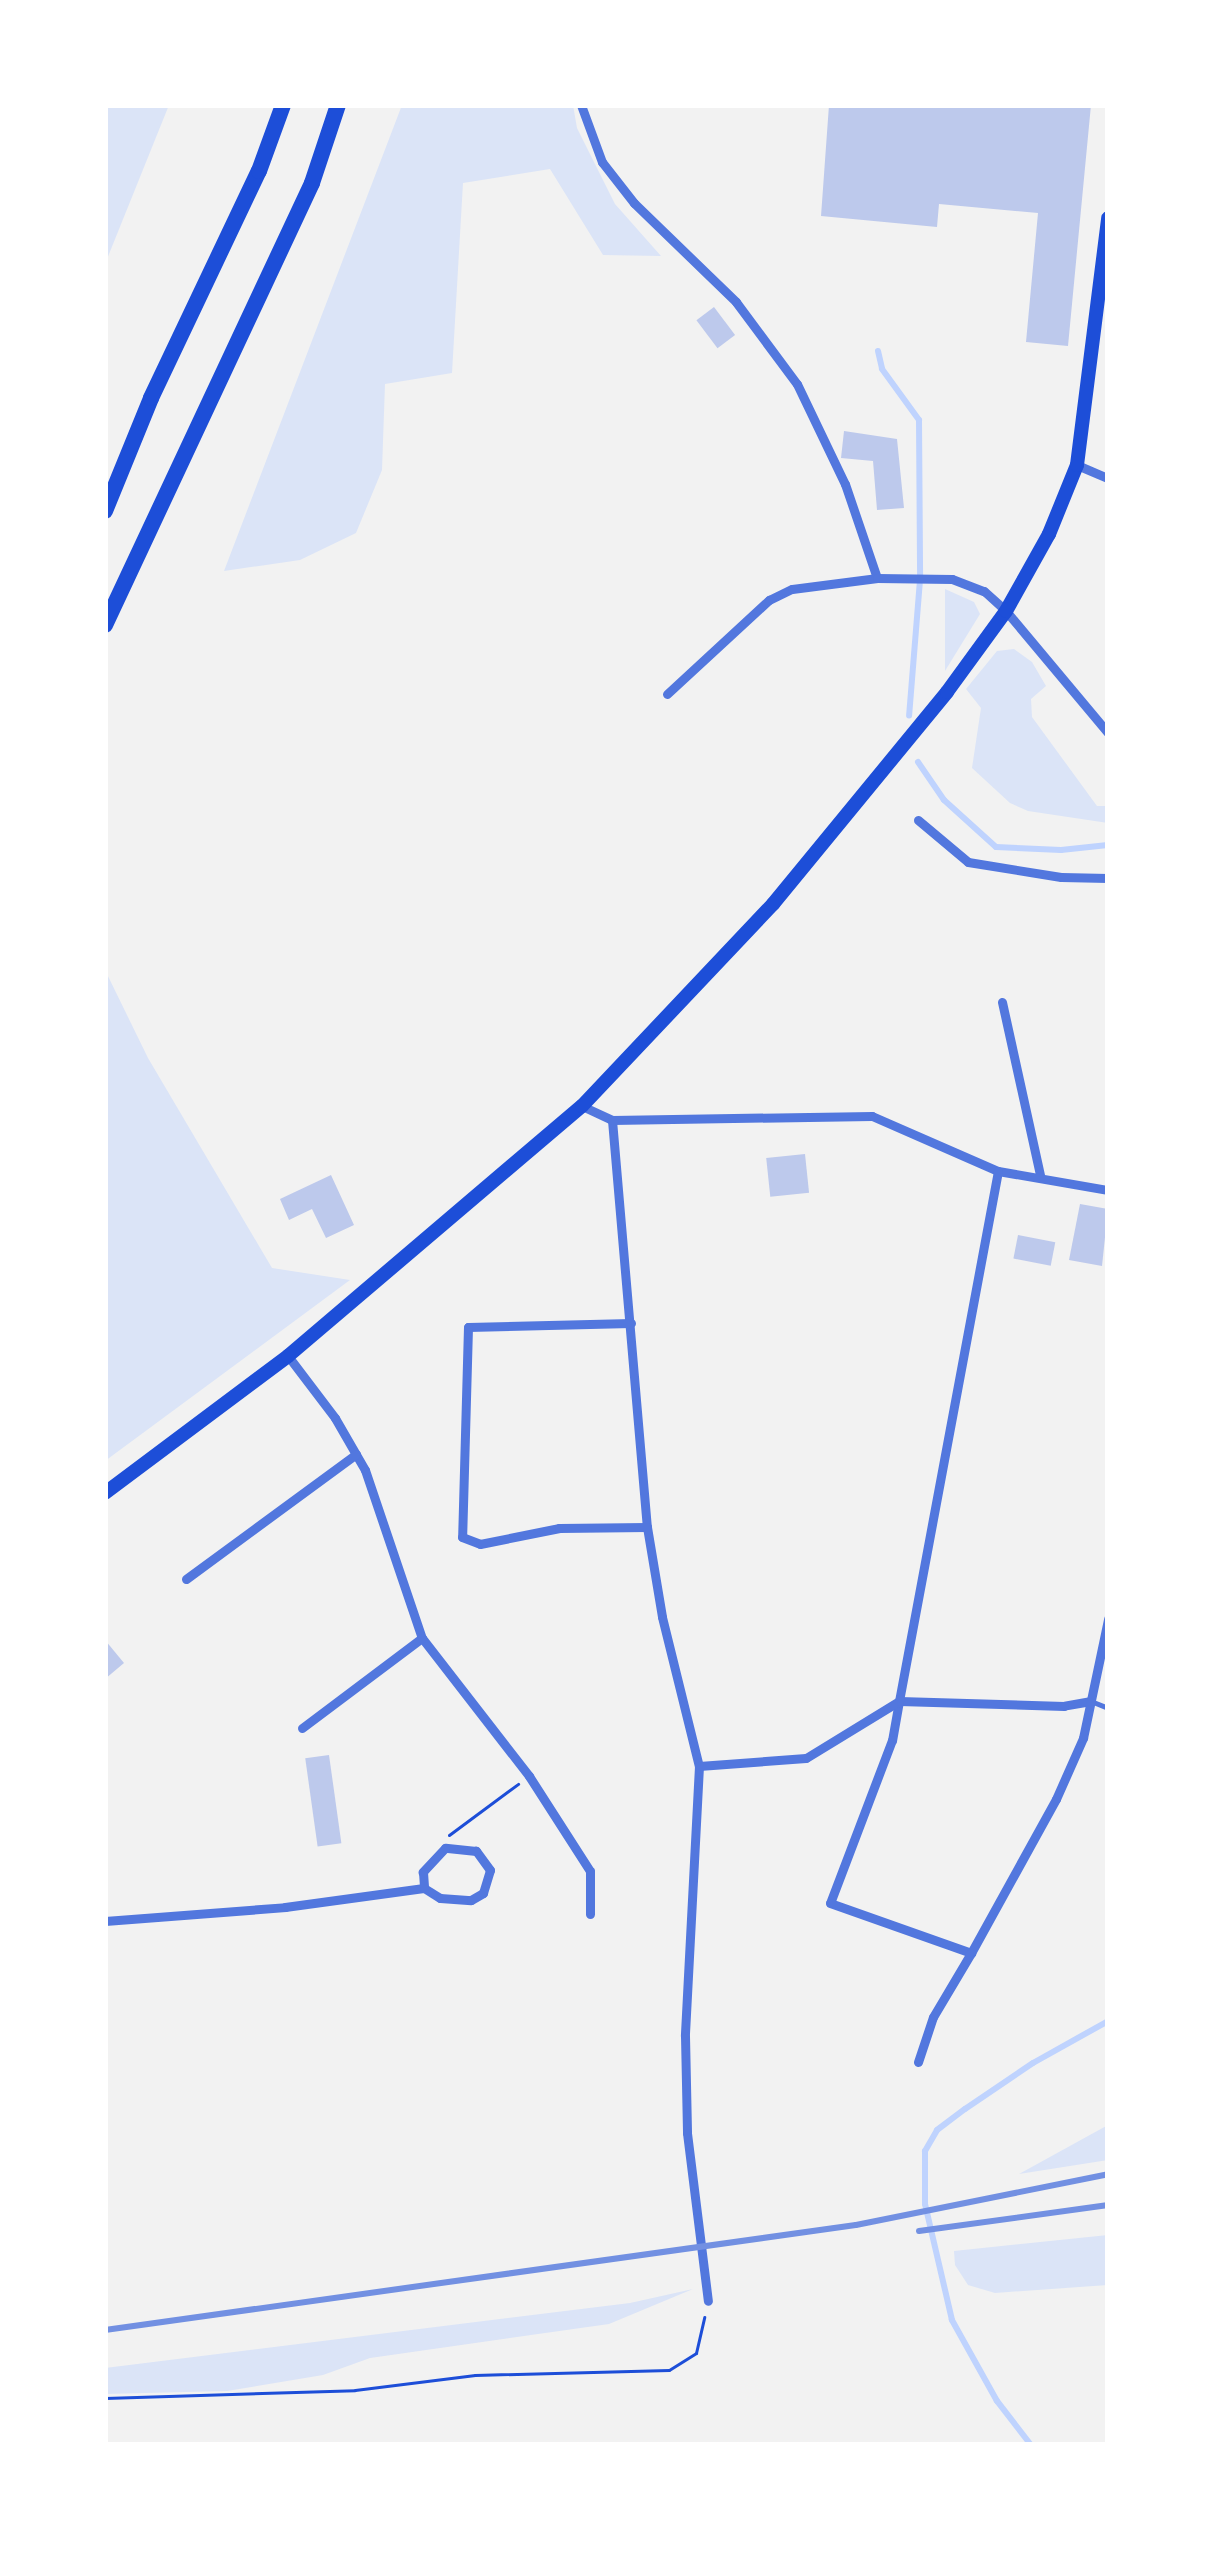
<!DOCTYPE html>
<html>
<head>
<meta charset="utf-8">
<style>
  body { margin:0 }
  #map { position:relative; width:1213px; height:2550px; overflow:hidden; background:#f2f2f2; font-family:Arial,sans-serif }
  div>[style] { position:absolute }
  .green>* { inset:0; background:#dbe4f7 }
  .stream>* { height:6px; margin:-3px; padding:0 3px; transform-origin:3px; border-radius:3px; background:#bfd3fe }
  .building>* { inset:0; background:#bdc9ec; transform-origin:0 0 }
  .path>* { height:3px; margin:-1.5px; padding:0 1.5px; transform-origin:1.5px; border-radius:1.5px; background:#1d4ed8 }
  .service>* { height:4.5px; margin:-2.25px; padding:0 2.25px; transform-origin:2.25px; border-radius:2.25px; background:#5277de }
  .minor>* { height:9px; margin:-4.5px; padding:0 4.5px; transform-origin:4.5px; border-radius:4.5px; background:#5277de }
  .secondary>* { height:14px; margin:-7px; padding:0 7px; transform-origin:7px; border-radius:7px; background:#1d4ed8 }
  .motorway>* { height:16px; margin:-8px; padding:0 8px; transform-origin:8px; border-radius:8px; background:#1d4ed8 }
  .rail>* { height:6px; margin:-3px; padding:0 3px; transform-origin:3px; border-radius:3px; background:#7290e2 }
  span { translate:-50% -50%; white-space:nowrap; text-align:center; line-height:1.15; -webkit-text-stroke:12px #fff; paint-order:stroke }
  .frame { position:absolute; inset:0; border:108px solid #fff; pointer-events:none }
</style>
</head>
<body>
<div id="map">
  <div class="green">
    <i style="clip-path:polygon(105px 105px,169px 105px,105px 264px)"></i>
    <i style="clip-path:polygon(402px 105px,573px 105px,577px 128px,615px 204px,661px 256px,603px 255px,550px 169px,463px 183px,452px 373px,385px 384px,382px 470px,356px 533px,300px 560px,224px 571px)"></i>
    <i style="clip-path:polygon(945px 589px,974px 602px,980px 614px,945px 671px)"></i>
    <i style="clip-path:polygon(1014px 649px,1032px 662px,1046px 686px,1031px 699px,1032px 717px,1097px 806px,1108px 806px,1108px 823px,1028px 811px,1010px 803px,972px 768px,981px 708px,966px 689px,997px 651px)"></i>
    <i style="clip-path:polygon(105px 970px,148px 1058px,272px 1268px,350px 1280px,105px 1461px)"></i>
    <i style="clip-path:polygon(1108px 2125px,1108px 2160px,1019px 2174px)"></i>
    <i style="clip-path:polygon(1108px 2235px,1108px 2285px,995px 2293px,968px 2285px,955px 2265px,954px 2251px)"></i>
    <i style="clip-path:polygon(693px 2289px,609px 2324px,370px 2358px,323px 2375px,227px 2391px,105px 2394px,105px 2368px,630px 2303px)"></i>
  </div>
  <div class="stream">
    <i style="left:878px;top:351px;width:18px;rotate:77deg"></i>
    <i style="left:882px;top:369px;width:63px;rotate:54deg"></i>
    <i style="left:919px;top:420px;width:160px;rotate:89.6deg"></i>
    <i style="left:920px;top:580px;width:136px;rotate:94.6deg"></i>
    <i style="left:918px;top:762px;width:46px;rotate:55.6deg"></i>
    <i style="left:944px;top:800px;width:70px;rotate:42.1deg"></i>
    <i style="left:996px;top:847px;width:65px;rotate:2.6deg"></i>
    <i style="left:1061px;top:850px;width:47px;rotate:-6.1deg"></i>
    <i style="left:1031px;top:2445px;width:56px;rotate:-127.7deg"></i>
    <i style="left:997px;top:2401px;width:93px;rotate:-119.1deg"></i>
    <i style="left:952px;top:2320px;width:119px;rotate:-103.1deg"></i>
    <i style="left:925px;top:2204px;width:53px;rotate:-90deg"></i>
    <i style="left:925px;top:2151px;width:24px;rotate:-60deg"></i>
    <i style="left:937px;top:2130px;width:35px;rotate:-37deg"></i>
    <i style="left:965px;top:2109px;width:82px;rotate:-34.1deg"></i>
    <i style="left:1033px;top:2063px;width:86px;rotate:-29.2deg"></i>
  </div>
  <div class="building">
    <i style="clip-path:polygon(829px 105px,1091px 105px,1068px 346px,1026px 342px,1038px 213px,939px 204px,937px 227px,821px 216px)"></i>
    <i style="left:714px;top:307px;width:35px;height:22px;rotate:53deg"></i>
    <i style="clip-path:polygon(844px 431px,897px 439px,904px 508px,877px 510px,873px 461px,841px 458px)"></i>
    <i style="left:805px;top:1154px;width:39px;height:39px;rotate:84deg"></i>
    <i style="clip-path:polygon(331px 1175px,354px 1225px,326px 1238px,312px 1209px,289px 1220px,280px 1199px)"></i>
    <i style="clip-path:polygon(1080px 1204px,1108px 1209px,1102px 1266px,1069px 1260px)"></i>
    <i style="left:1018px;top:1235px;width:38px;height:24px;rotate:11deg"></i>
    <i style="clip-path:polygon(105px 1640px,124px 1663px,105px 1679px)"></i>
    <i style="left:329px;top:1755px;width:89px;height:24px;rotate:82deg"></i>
  </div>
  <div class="path">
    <i style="left:449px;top:1835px;width:86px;rotate:-36.5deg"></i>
    <i style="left:105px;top:2398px;width:250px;rotate:-1.8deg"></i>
    <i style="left:355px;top:2390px;width:121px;rotate:-7.1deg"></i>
    <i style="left:475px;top:2375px;width:194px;rotate:-1.5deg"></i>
    <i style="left:669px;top:2370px;width:32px;rotate:-32deg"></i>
    <i style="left:696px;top:2353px;width:37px;rotate:-77deg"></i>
  </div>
  <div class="service">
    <i style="left:1091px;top:1701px;width:18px;rotate:22deg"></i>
  </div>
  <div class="minor">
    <i style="left:581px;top:105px;width:61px;rotate:69.8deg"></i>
    <i style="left:602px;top:162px;width:52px;rotate:52deg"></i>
    <i style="left:634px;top:203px;width:142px;rotate:44.1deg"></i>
    <i style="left:736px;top:302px;width:102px;rotate:53.4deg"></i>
    <i style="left:797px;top:384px;width:111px;rotate:64.4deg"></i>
    <i style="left:845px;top:484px;width:99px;rotate:71.2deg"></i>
    <i style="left:1077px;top:465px;width:34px;rotate:23deg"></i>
    <i style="left:667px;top:694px;width:139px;rotate:-42.7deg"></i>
    <i style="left:769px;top:600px;width:25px;rotate:-26deg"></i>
    <i style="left:792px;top:589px;width:86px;rotate:-7.4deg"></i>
    <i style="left:877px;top:578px;width:75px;rotate:0.8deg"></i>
    <i style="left:952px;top:579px;width:34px;rotate:21deg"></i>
    <i style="left:984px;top:591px;width:30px;rotate:42deg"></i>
    <i style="left:1006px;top:611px;width:159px;rotate:50.1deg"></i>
    <i style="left:918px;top:820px;width:65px;rotate:40deg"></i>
    <i style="left:968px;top:862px;width:94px;rotate:9.2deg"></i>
    <i style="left:1061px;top:877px;width:47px;rotate:1.2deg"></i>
    <i style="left:1002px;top:1002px;width:177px;rotate:77.6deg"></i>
    <i style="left:582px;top:1106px;width:33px;rotate:25deg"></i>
    <i style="left:612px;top:1120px;width:409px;rotate:85.1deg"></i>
    <i style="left:647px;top:1527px;width:91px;rotate:80.5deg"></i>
    <i style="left:662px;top:1617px;width:154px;rotate:76.1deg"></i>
    <i style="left:699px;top:1766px;width:270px;rotate:93deg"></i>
    <i style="left:685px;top:2036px;width:97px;rotate:88.8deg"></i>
    <i style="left:687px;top:2133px;width:169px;rotate:82.9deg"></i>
    <i style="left:612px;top:1120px;width:260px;rotate:-0.9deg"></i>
    <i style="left:872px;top:1116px;width:137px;rotate:23.6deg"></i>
    <i style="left:998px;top:1171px;width:112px;rotate:9.8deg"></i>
    <i style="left:631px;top:1323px;width:163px;rotate:178.6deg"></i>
    <i style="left:468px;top:1327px;width:210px;rotate:91.6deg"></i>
    <i style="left:462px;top:1537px;width:19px;rotate:21deg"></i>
    <i style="left:480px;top:1544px;width:81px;rotate:-11.4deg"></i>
    <i style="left:559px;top:1528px;width:88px;rotate:-0.7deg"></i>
    <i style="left:288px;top:1356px;width:78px;rotate:52.8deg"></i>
    <i style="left:335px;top:1418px;width:60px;rotate:60deg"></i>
    <i style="left:365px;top:1470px;width:177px;rotate:71.3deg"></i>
    <i style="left:422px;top:1638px;width:175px;rotate:52.2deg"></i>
    <i style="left:529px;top:1776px;width:113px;rotate:57.3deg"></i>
    <i style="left:590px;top:1871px;width:43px;rotate:90deg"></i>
    <i style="left:186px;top:1579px;width:211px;rotate:-36.3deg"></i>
    <i style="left:1091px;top:1701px;width:27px;rotate:170deg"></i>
    <i style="left:1064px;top:1706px;width:165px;rotate:-178.3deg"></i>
    <i style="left:899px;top:1701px;width:40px;rotate:100deg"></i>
    <i style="left:892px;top:1740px;width:174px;rotate:110.8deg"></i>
    <i style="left:830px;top:1903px;width:150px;rotate:19.5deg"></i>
    <i style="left:971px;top:1953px;width:176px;rotate:-61.1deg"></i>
    <i style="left:1056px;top:1799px;width:67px;rotate:-66.1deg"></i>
    <i style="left:1083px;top:1738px;width:122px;rotate:-78.1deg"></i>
    <i style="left:302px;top:1728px;width:150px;rotate:-36.9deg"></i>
    <i style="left:699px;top:1766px;width:107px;rotate:-4.3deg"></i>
    <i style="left:806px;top:1758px;width:109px;rotate:-31.5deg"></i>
    <i style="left:899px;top:1701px;width:539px;rotate:-79.42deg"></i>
    <i style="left:105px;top:1921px;width:181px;rotate:-4.4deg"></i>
    <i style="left:285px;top:1907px;width:140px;rotate:-7.8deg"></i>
    <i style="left:424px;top:1888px;width:19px;rotate:32deg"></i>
    <i style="left:440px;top:1898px;width:31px;rotate:4deg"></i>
    <i style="left:471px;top:1900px;width:14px;rotate:-30deg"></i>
    <i style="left:483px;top:1893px;width:24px;rotate:-73deg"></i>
    <i style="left:490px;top:1870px;width:24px;rotate:-126deg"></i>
    <i style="left:476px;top:1851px;width:31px;rotate:-174deg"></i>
    <i style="left:445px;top:1848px;width:33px;rotate:133deg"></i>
    <i style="left:423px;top:1872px;width:16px;rotate:86deg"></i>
    <i style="left:918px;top:2062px;width:47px;rotate:-71.6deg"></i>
    <i style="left:933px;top:2017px;width:74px;rotate:-59.3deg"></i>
  </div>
  <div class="secondary">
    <i style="left:105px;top:1493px;width:229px;rotate:-36.8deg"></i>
    <i style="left:288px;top:1356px;width:386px;rotate:-40.4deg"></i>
    <i style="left:582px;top:1106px;width:278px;rotate:-46.6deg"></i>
    <i style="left:773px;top:904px;width:274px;rotate:-50.6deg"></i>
    <i style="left:947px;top:692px;width:100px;rotate:-53.9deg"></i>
    <i style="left:1006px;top:611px;width:88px;rotate:-60.8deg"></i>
    <i style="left:1049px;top:534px;width:74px;rotate:-67.9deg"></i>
    <i style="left:1077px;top:465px;width:249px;rotate:-82.8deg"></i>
  </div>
  <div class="motorway">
    <i style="left:105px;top:511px;width:122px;rotate:-67.8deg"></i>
    <i style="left:151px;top:398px;width:251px;rotate:-64.6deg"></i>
    <i style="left:259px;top:171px;width:70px;rotate:-70deg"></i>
    <i style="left:105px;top:625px;width:488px;rotate:-64.9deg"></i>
    <i style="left:312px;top:183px;width:82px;rotate:-71.6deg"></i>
  </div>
  <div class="rail">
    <i style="left:919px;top:2231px;width:191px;rotate:-7.8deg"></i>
    <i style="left:105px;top:2330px;width:758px;rotate:-7.96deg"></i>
    <i style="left:856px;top:2225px;width:257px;rotate:-11.4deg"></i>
  </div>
  <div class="frame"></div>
</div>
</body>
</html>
